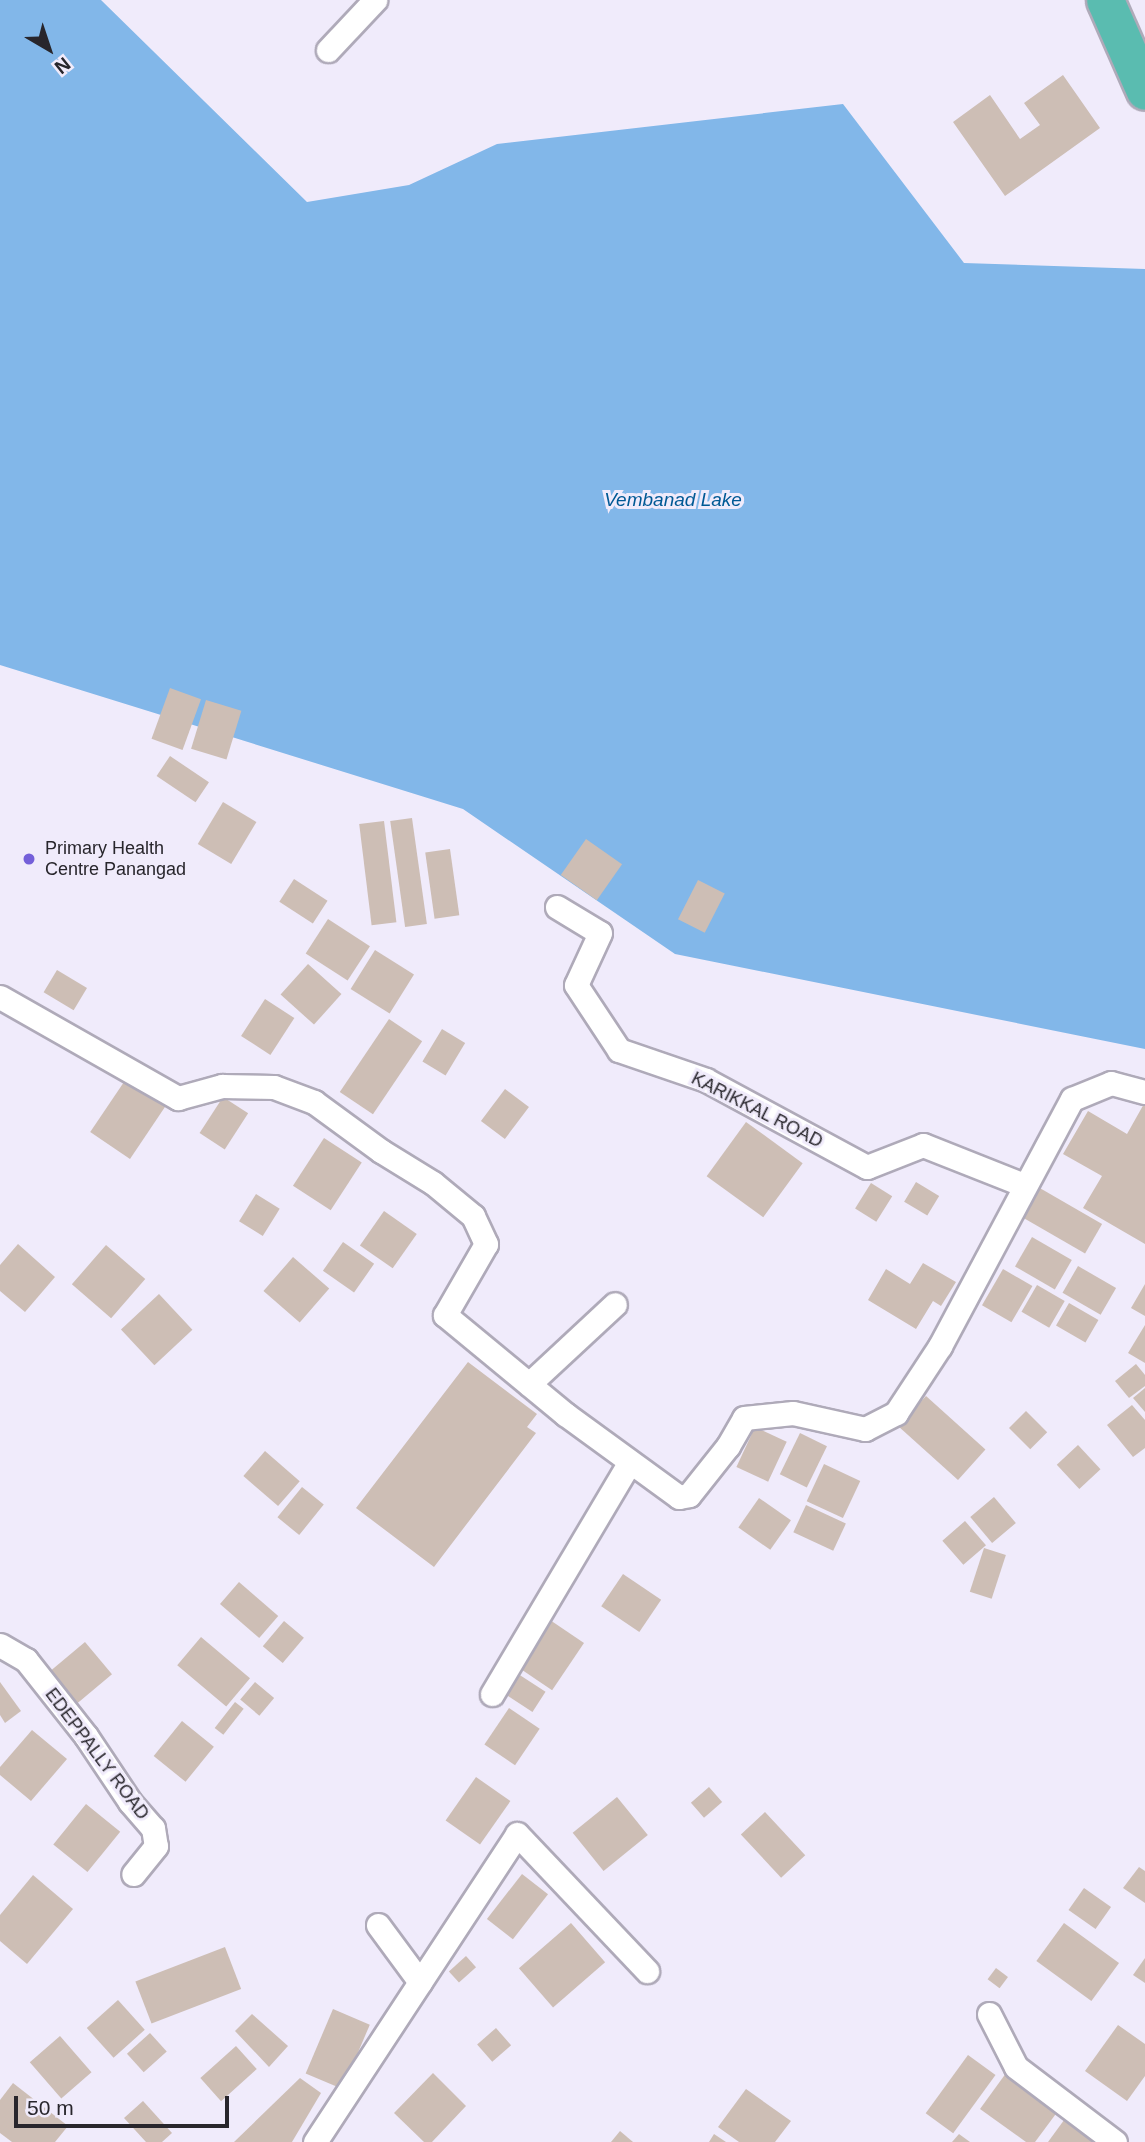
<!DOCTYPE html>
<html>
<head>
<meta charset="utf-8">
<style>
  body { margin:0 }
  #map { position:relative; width:1145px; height:2142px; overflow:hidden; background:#f0ebfb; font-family:Helvetica,sans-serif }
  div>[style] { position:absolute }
  .water>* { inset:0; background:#82b7e9 }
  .building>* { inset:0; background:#cdbeb5; transform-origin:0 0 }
  .roads { filter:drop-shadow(2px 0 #afaab9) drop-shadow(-2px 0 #afaab9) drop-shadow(0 2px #afaab9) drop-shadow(0 -2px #afaab9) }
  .minor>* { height:23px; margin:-11.5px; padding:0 11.5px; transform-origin:11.5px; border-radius:11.5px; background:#fff }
  .trunk>* { height:37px; margin:-18.5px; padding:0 18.5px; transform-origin:18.5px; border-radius:18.5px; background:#5abcb0 }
  .dots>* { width:19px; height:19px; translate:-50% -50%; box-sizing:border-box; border:4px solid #f0ebfb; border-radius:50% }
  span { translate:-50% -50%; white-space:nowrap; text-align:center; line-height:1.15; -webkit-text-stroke:6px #f0ebfb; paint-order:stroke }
  .poi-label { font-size:18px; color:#28262c }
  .left { translate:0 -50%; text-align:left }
  .street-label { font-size:18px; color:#28262c }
  .water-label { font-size:19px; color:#005995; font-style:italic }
  .north { position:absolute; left:14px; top:14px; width:70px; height:70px; -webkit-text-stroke:5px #f0ebfb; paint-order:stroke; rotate:141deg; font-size:19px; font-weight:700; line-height:28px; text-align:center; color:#28262c }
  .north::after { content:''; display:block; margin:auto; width:24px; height:32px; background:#28262c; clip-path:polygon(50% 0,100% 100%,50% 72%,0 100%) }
  .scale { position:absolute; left:14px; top:2096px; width:215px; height:32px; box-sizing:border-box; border:4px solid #28262c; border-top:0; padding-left:9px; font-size:21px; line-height:24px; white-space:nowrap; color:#28262c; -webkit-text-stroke:5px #f0ebfb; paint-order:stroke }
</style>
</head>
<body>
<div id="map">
  <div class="water">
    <i style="clip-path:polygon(0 0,101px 0,307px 202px,409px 185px,497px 144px,843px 104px,964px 263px,1145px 269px,1145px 1049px,675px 954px,463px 809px,0 665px)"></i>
  </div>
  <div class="building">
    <i style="clip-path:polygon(1063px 75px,1100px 128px,1005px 196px,953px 122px,990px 95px,1020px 139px,1040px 125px,1024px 103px)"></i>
    <i style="left:170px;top:688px;width:33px;height:54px;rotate:20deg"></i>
    <i style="left:206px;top:700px;width:37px;height:51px;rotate:17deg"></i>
    <i style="left:170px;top:756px;width:47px;height:24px;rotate:34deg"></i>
    <i style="left:223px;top:802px;width:39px;height:49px;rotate:31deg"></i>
    <i style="left:412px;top:818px;width:107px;height:22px;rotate:82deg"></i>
    <i style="left:384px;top:821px;width:102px;height:25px;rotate:83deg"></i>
    <i style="left:586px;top:839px;width:44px;height:44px;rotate:35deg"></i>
    <i style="left:450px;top:849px;width:67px;height:25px;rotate:82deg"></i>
    <i style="left:294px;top:879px;width:40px;height:27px;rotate:33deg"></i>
    <i style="left:698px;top:880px;width:30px;height:44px;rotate:27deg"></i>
    <i style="left:328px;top:919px;width:50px;height:41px;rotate:33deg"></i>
    <i style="left:375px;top:950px;width:46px;height:46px;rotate:32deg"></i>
    <i style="left:308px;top:964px;width:45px;height:41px;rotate:42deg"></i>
    <i style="left:57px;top:970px;width:35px;height:26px;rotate:31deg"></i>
    <i style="left:265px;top:999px;width:35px;height:44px;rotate:33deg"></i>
    <i style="left:389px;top:1019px;width:40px;height:88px;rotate:34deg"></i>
    <i style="left:442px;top:1029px;width:27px;height:38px;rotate:31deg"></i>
    <i style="left:126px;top:1079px;width:48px;height:64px;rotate:34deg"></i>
    <i style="left:505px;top:1089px;width:30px;height:40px;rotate:37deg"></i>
    <i style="left:223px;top:1097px;width:30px;height:43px;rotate:33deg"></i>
    <i style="clip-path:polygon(1145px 1102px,1145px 1244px,1083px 1208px,1102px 1176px,1063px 1154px,1088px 1111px,1127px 1134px)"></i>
    <i style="left:746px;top:1122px;width:70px;height:67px;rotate:36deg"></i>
    <i style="left:324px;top:1138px;width:45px;height:57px;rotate:33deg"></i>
    <i style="left:916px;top:1182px;width:27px;height:23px;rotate:31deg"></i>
    <i style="left:871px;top:1183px;width:25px;height:30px;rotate:32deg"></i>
    <i style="left:1038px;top:1187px;width:74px;height:34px;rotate:30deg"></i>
    <i style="left:256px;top:1194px;width:28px;height:32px;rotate:32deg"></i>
    <i style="left:384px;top:1211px;width:40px;height:42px;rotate:35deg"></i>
    <i style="left:1032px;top:1237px;width:46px;height:34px;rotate:30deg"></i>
    <i style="left:343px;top:1242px;width:38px;height:35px;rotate:35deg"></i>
    <i style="clip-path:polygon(18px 1244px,55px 1277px,25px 1312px,0 1291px,0 1265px)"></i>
    <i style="left:106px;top:1245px;width:52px;height:52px;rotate:41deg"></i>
    <i style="left:293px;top:1257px;width:48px;height:45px;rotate:41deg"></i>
    <i style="clip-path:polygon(923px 1263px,956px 1282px,941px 1306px,933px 1301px,916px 1329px,868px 1300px,886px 1269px,910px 1284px)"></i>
    <i style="left:1078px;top:1266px;width:44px;height:31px;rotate:30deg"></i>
    <i style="left:1003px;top:1269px;width:34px;height:42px;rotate:30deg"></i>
    <i style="clip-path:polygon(1145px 1284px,1145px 1316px,1131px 1308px)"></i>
    <i style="left:1037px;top:1285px;width:32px;height:31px;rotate:30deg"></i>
    <i style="left:159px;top:1294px;width:49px;height:52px;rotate:47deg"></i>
    <i style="left:1069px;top:1303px;width:34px;height:26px;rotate:30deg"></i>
    <i style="clip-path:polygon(1145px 1325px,1145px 1363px,1128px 1353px)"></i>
    <i style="clip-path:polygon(468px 1362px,537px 1414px,527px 1427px,536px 1433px,434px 1567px,356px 1508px)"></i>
    <i style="clip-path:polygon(1136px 1364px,1145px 1375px,1145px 1386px,1129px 1398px,1115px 1381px)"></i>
    <i style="clip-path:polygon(1145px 1388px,1145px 1412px,1133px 1398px)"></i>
    <i style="left:926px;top:1396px;width:80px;height:41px;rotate:42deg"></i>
    <i style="clip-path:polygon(1132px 1405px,1145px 1420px,1145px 1448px,1133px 1457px,1107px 1425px)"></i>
    <i style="left:1026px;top:1411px;width:30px;height:24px;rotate:45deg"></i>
    <i style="left:755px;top:1427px;width:35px;height:44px;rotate:25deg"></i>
    <i style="left:800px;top:1433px;width:30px;height:46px;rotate:26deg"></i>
    <i style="left:1078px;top:1445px;width:33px;height:29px;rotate:47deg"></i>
    <i style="left:265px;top:1451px;width:46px;height:33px;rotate:41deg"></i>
    <i style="left:824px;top:1464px;width:40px;height:41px;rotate:25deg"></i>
    <i style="left:302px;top:1487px;width:28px;height:39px;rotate:39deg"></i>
    <i style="left:994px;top:1497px;width:34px;height:31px;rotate:50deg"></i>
    <i style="left:759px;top:1498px;width:39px;height:36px;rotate:35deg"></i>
    <i style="left:806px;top:1505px;width:44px;height:30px;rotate:25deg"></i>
    <i style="left:965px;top:1521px;width:32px;height:30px;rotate:49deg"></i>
    <i style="left:984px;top:1548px;width:23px;height:46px;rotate:18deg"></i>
    <i style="left:623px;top:1574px;width:46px;height:39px;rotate:34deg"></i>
    <i style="left:239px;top:1582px;width:52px;height:29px;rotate:41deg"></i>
    <i style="left:550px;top:1620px;width:41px;height:57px;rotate:34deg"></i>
    <i style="left:284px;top:1621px;width:26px;height:33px;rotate:40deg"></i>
    <i style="left:201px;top:1637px;width:64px;height:37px;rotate:40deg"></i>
    <i style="left:85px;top:1642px;width:42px;height:46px;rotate:50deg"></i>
    <i style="left:512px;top:1670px;width:40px;height:24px;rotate:33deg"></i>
    <i style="clip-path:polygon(0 1682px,21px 1711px,5px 1723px,0 1715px)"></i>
    <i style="left:255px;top:1682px;width:25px;height:23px;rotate:40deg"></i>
    <i style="left:235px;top:1702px;width:11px;height:33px;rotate:38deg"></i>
    <i style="left:509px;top:1708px;width:37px;height:44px;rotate:34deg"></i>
    <i style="left:182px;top:1721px;width:41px;height:45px;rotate:39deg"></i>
    <i style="clip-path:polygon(32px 1730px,67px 1759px,31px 1801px,0 1775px,0 1767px)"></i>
    <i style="left:476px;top:1777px;width:42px;height:53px;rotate:35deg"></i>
    <i style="left:709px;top:1787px;width:20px;height:24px;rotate:49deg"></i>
    <i style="left:617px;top:1797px;width:49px;height:57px;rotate:51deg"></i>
    <i style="left:86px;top:1804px;width:44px;height:52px;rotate:39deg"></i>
    <i style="left:765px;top:1812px;width:59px;height:33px;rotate:47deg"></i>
    <i style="clip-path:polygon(1139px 1867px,1145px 1871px,1145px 1903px,1123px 1888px)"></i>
    <i style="left:522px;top:1874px;width:33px;height:57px;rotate:38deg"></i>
    <i style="clip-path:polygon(33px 1875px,73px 1909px,27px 1964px,0 1941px,0 1915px)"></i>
    <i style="left:1084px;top:1888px;width:33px;height:27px;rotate:35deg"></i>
    <i style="left:571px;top:1923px;width:52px;height:69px;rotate:49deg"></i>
    <i style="left:1064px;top:1923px;width:68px;height:47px;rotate:36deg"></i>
    <i style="left:225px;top:1947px;width:45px;height:96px;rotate:69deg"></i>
    <i style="left:466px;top:1956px;width:15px;height:23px;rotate:48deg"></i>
    <i style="clip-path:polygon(1145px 1958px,1145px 1983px,1133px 1975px)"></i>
    <i style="left:996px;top:1968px;width:15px;height:14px;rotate:37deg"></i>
    <i style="left:118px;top:2000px;width:40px;height:42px;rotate:48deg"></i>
    <i style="left:333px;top:2009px;width:40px;height:70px;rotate:23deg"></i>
    <i style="clip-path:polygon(252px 2014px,288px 2046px,269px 2067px,235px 2031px)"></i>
    <i style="clip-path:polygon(1118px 2025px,1145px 2044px,1145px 2076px,1127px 2101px,1085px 2071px)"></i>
    <i style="left:496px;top:2028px;width:23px;height:25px;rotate:49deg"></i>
    <i style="left:150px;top:2033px;width:25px;height:31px;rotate:48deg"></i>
    <i style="left:60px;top:2036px;width:48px;height:40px;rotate:49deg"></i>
    <i style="left:236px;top:2046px;width:31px;height:48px;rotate:48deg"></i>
    <i style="left:968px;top:2055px;width:34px;height:72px;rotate:36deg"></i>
    <i style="clip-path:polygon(1009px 2069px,1061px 2107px,1035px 2142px,1026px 2142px,980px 2109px)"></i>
    <i style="clip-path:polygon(433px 2073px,466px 2106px,432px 2142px,424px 2142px,394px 2113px)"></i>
    <i style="clip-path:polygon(300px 2078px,321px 2093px,292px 2142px,234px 2142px)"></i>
    <i style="clip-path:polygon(13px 2083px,68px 2126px,55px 2142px,12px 2142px,0 2133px,0 2100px)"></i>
    <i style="clip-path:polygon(746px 2089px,791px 2121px,775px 2142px,739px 2142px,718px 2127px)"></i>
    <i style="clip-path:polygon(143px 2101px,172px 2133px,162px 2142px,146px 2142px,124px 2118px)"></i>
    <i style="clip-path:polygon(1067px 2116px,1102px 2142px,1048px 2142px)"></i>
    <i style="clip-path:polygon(620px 2131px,633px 2142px,611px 2142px)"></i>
    <i style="clip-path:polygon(714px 2134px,726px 2142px,709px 2142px)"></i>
    <i style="clip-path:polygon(959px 2134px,970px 2142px,952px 2142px)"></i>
  </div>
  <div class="roads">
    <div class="minor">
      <i style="left:328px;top:50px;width:69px;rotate:-46.8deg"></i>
      <i style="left:557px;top:907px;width:50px;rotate:31.2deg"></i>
      <i style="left:600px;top:933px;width:57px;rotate:114.8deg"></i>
      <i style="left:576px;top:985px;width:78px;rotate:56.5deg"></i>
      <i style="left:619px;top:1050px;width:92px;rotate:19deg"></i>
      <i style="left:706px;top:1080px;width:183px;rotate:28.4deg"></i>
      <i style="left:867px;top:1167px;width:60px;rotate:-21.4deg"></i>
      <i style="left:923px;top:1145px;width:109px;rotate:21.6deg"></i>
      <i style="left:0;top:997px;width:205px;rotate:29.6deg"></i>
      <i style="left:178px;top:1098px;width:46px;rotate:-15.3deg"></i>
      <i style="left:222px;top:1086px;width:52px;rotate:1.1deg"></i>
      <i style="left:274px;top:1087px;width:43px;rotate:20.6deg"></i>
      <i style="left:314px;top:1102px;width:83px;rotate:36.2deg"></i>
      <i style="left:381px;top:1151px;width:61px;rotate:31.6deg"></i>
      <i style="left:433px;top:1183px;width:52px;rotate:39.5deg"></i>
      <i style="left:473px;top:1216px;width:31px;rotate:65deg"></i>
      <i style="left:486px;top:1244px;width:82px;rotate:120deg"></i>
      <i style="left:445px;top:1315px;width:156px;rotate:39.5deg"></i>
      <i style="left:565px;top:1414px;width:141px;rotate:36.1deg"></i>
      <i style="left:679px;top:1497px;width:10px;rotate:-11deg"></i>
      <i style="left:689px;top:1495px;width:63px;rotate:-51.5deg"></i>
      <i style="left:728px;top:1446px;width:32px;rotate:-60deg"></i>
      <i style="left:744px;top:1418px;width:49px;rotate:-5.8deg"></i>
      <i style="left:793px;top:1413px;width:74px;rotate:12.5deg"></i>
      <i style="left:865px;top:1429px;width:35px;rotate:-27deg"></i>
      <i style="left:896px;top:1413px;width:80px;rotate:-56.7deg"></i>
      <i style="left:940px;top:1346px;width:280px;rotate:-61.9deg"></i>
      <i style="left:1072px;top:1099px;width:42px;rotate:-22.3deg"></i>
      <i style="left:1111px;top:1083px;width:35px;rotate:15deg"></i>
      <i style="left:529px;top:1384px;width:117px;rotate:-42.9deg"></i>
      <i style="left:0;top:1645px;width:30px;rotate:30deg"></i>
      <i style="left:26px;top:1660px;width:97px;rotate:51.7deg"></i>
      <i style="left:86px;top:1736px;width:79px;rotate:56.3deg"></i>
      <i style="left:130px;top:1802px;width:35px;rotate:49deg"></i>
      <i style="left:153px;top:1828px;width:18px;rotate:81deg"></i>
      <i style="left:156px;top:1846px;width:36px;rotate:129deg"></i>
      <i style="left:492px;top:1694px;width:269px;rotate:-59.3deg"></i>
      <i style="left:378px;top:1925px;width:71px;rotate:53.6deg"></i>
      <i style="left:989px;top:2014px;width:59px;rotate:63deg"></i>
      <i style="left:1016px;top:2067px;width:124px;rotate:37.1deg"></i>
      <i style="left:315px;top:2142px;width:368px;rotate:-56.7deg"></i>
      <i style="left:517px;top:1834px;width:189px;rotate:46.5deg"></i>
    </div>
    <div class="trunk">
      <i style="left:1105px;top:0;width:99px;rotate:66.3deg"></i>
    </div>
  </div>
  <div class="dots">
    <i style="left:29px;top:859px;background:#745fd9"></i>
  </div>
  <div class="poi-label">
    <span class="left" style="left:45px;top:859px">Primary Health<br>Centre Panangad</span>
  </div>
  <div class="street-label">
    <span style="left:757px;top:1110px;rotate:27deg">KARIKKAL ROAD</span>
    <span style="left:97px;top:1754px;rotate:53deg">EDEPPALLY ROAD</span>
  </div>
  <div class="water-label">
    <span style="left:673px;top:500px">Vembanad Lake</span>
  </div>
  <div class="north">N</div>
  <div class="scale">50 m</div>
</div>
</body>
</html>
